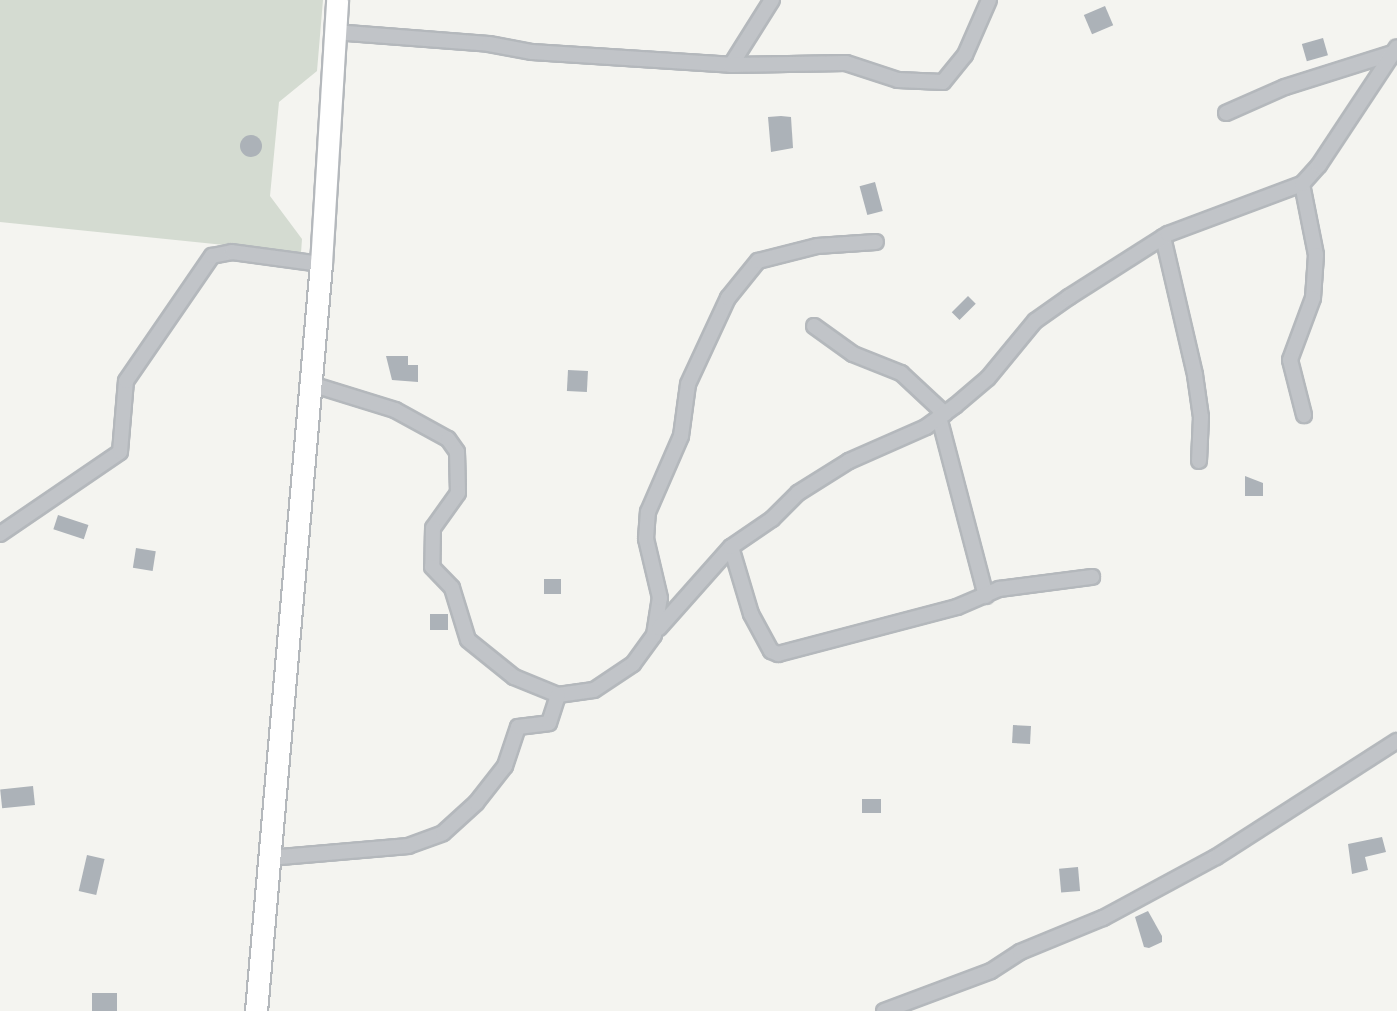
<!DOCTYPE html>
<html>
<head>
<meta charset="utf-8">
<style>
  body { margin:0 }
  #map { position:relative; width:1397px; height:1011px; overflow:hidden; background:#f4f4f0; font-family:"Source Sans 3",sans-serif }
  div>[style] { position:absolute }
  .green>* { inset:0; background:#d4dbd1 }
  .building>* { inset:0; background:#acb2b8; transform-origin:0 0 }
  .round { border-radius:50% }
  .roads { filter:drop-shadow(2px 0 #b4b8bc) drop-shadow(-2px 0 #b4b8bc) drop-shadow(0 2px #b4b8bc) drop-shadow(0 -2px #b4b8bc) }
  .street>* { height:14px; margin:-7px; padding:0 7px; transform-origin:7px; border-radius:7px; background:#c1c4c8 }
  .secondary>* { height:21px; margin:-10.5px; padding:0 10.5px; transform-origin:10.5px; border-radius:10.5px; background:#fff }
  span { translate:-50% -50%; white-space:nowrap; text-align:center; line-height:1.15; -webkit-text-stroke:7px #fff; paint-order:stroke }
</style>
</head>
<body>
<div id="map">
  <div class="green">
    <i style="clip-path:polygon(0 0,323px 0,317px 71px,279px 102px,270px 196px,302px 239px,301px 253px,0 222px)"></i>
  </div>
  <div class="building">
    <i style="left:1105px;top:6px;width:21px;height:23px;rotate:67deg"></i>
    <i style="left:1323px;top:38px;width:18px;height:22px;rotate:74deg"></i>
    <i style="clip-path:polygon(781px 116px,791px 117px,793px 148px,771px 152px,768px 117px)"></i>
    <i class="round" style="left:240px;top:135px;width:22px;height:22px"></i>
    <i style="left:875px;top:182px;width:30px;height:16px;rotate:75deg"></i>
    <i style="left:968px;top:296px;width:11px;height:23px;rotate:45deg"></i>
    <i style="clip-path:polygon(386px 356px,408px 356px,408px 365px,418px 365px,418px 382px,392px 380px)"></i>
    <i style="left:568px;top:370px;width:20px;height:21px;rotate:3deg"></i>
    <i style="clip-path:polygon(1245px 476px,1263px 483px,1263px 496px,1245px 496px)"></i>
    <i style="left:58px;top:515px;width:32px;height:15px;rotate:18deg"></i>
    <i style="left:136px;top:548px;width:20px;height:20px;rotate:9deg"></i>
    <i style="left:544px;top:579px;width:17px;height:15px"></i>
    <i style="left:448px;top:614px;width:16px;height:18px;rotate:90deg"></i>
    <i style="left:1013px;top:725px;width:18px;height:18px;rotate:3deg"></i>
    <i style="left:33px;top:786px;width:19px;height:33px;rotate:84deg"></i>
    <i style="left:862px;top:799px;width:19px;height:14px"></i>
    <i style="clip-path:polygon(1382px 837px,1386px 852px,1365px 857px,1368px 870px,1352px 874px,1348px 844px)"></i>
    <i style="left:87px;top:855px;width:18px;height:37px;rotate:13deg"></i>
    <i style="left:1078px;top:867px;width:24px;height:19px;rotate:85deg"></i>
    <i style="clip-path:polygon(1148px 911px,1162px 936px,1162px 942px,1149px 948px,1144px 947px,1135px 917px)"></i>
    <i style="left:92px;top:993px;width:25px;height:18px"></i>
  </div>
  <div class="roads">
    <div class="street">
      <i style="left:334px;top:32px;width:155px;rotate:4.4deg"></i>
      <i style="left:489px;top:44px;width:44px;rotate:10.5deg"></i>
      <i style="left:532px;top:52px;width:199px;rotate:3.7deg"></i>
      <i style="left:731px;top:65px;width:77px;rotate:-57.8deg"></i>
      <i style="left:731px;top:65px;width:115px;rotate:-1deg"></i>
      <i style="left:846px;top:63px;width:55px;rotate:18.1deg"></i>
      <i style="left:898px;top:80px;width:45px;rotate:2.5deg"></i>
      <i style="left:943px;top:82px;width:35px;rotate:-51deg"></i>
      <i style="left:965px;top:55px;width:60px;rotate:-66.4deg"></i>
      <i style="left:1226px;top:113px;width:64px;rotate:-23.8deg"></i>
      <i style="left:1285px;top:87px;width:113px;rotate:-17.5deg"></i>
      <i style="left:1302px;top:184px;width:72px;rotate:78.8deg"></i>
      <i style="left:1316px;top:255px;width:43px;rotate:94deg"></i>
      <i style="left:1313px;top:298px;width:66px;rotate:110.4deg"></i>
      <i style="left:1290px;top:360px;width:57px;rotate:75.7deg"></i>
      <i style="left:1163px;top:237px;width:142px;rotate:76.9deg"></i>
      <i style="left:1195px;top:375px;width:42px;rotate:81.9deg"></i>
      <i style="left:1201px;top:417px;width:44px;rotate:92.6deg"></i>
      <i style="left:814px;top:326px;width:48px;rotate:35.7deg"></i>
      <i style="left:853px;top:354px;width:52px;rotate:21.6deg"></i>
      <i style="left:901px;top:373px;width:60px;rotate:43deg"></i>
      <i style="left:311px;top:384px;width:88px;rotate:17.2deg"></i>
      <i style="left:395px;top:410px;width:60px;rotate:28.7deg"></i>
      <i style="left:448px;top:439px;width:16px;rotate:55deg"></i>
      <i style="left:457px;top:452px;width:41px;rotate:88.6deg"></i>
      <i style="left:458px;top:493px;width:43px;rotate:125.5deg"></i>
      <i style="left:433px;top:528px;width:39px;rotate:91deg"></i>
      <i style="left:432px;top:567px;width:29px;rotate:46deg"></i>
      <i style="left:452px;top:588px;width:54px;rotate:72.9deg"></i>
      <i style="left:468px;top:640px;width:59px;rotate:38.8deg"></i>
      <i style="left:514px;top:677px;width:48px;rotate:22.2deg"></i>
      <i style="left:558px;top:695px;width:36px;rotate:-8deg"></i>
      <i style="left:594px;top:690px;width:47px;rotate:-33.7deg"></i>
      <i style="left:633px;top:664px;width:36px;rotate:-54deg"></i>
      <i style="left:654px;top:635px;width:37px;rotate:-81deg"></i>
      <i style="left:660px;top:598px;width:61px;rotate:-103.3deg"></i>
      <i style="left:646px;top:539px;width:27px;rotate:-86deg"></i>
      <i style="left:648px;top:512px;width:83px;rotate:-66.5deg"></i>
      <i style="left:681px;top:436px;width:52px;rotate:-82.3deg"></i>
      <i style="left:688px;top:384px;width:95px;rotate:-65.1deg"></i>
      <i style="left:728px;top:298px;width:48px;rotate:-51deg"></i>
      <i style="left:758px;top:261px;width:61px;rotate:-14.3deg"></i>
      <i style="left:817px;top:246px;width:59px;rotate:-3.9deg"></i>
      <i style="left:939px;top:417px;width:185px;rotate:75.3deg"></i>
      <i style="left:0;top:534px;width:145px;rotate:-34.3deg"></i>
      <i style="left:120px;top:452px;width:71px;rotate:-85.2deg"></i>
      <i style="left:126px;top:381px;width:152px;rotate:-55.5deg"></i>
      <i style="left:212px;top:256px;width:20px;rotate:-11deg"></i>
      <i style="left:232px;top:252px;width:90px;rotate:7.7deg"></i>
      <i style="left:731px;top:547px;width:70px;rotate:73.4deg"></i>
      <i style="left:751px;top:614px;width:42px;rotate:61.6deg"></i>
      <i style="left:771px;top:651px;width:8px;rotate:23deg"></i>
      <i style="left:778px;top:654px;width:185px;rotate:-14.7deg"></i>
      <i style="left:957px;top:607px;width:46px;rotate:-23.2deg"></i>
      <i style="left:999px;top:589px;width:94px;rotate:-7.4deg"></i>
      <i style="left:659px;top:628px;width:108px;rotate:-48.4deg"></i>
      <i style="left:731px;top:547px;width:50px;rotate:-34.3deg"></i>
      <i style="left:772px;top:519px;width:37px;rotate:-45deg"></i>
      <i style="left:798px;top:493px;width:60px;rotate:-32.1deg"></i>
      <i style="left:849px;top:461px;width:84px;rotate:-23.8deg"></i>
      <i style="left:926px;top:427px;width:36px;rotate:-36deg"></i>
      <i style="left:955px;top:406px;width:43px;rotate:-40.3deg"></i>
      <i style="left:988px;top:378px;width:74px;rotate:-50.5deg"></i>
      <i style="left:1035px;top:321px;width:42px;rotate:-35.2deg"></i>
      <i style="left:1069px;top:297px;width:117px;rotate:-32.5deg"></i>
      <i style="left:1168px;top:234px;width:143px;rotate:-20.5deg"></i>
      <i style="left:1302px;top:184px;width:25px;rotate:-48deg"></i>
      <i style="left:1319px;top:165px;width:141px;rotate:-56.5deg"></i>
      <i style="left:269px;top:858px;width:140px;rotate:-4.9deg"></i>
      <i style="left:408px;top:846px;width:37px;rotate:-20deg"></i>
      <i style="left:443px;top:833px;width:45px;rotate:-42.3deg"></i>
      <i style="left:476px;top:803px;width:47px;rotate:-51.9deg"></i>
      <i style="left:505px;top:766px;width:41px;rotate:-71.6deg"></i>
      <i style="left:518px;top:727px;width:31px;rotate:-7deg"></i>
      <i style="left:549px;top:723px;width:29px;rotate:-72deg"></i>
      <i style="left:884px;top:1011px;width:114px;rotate:-20.5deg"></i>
      <i style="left:991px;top:971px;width:35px;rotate:-33deg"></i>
      <i style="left:1020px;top:952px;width:90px;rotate:-22.3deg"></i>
      <i style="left:1103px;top:918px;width:128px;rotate:-28.4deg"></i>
      <i style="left:1216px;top:857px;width:215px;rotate:-32.7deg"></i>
    </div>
    <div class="secondary">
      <i style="left:256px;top:1011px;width:750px;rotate:-85.03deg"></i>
      <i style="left:321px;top:264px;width:264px;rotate:-86.5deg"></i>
    </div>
  </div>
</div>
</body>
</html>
